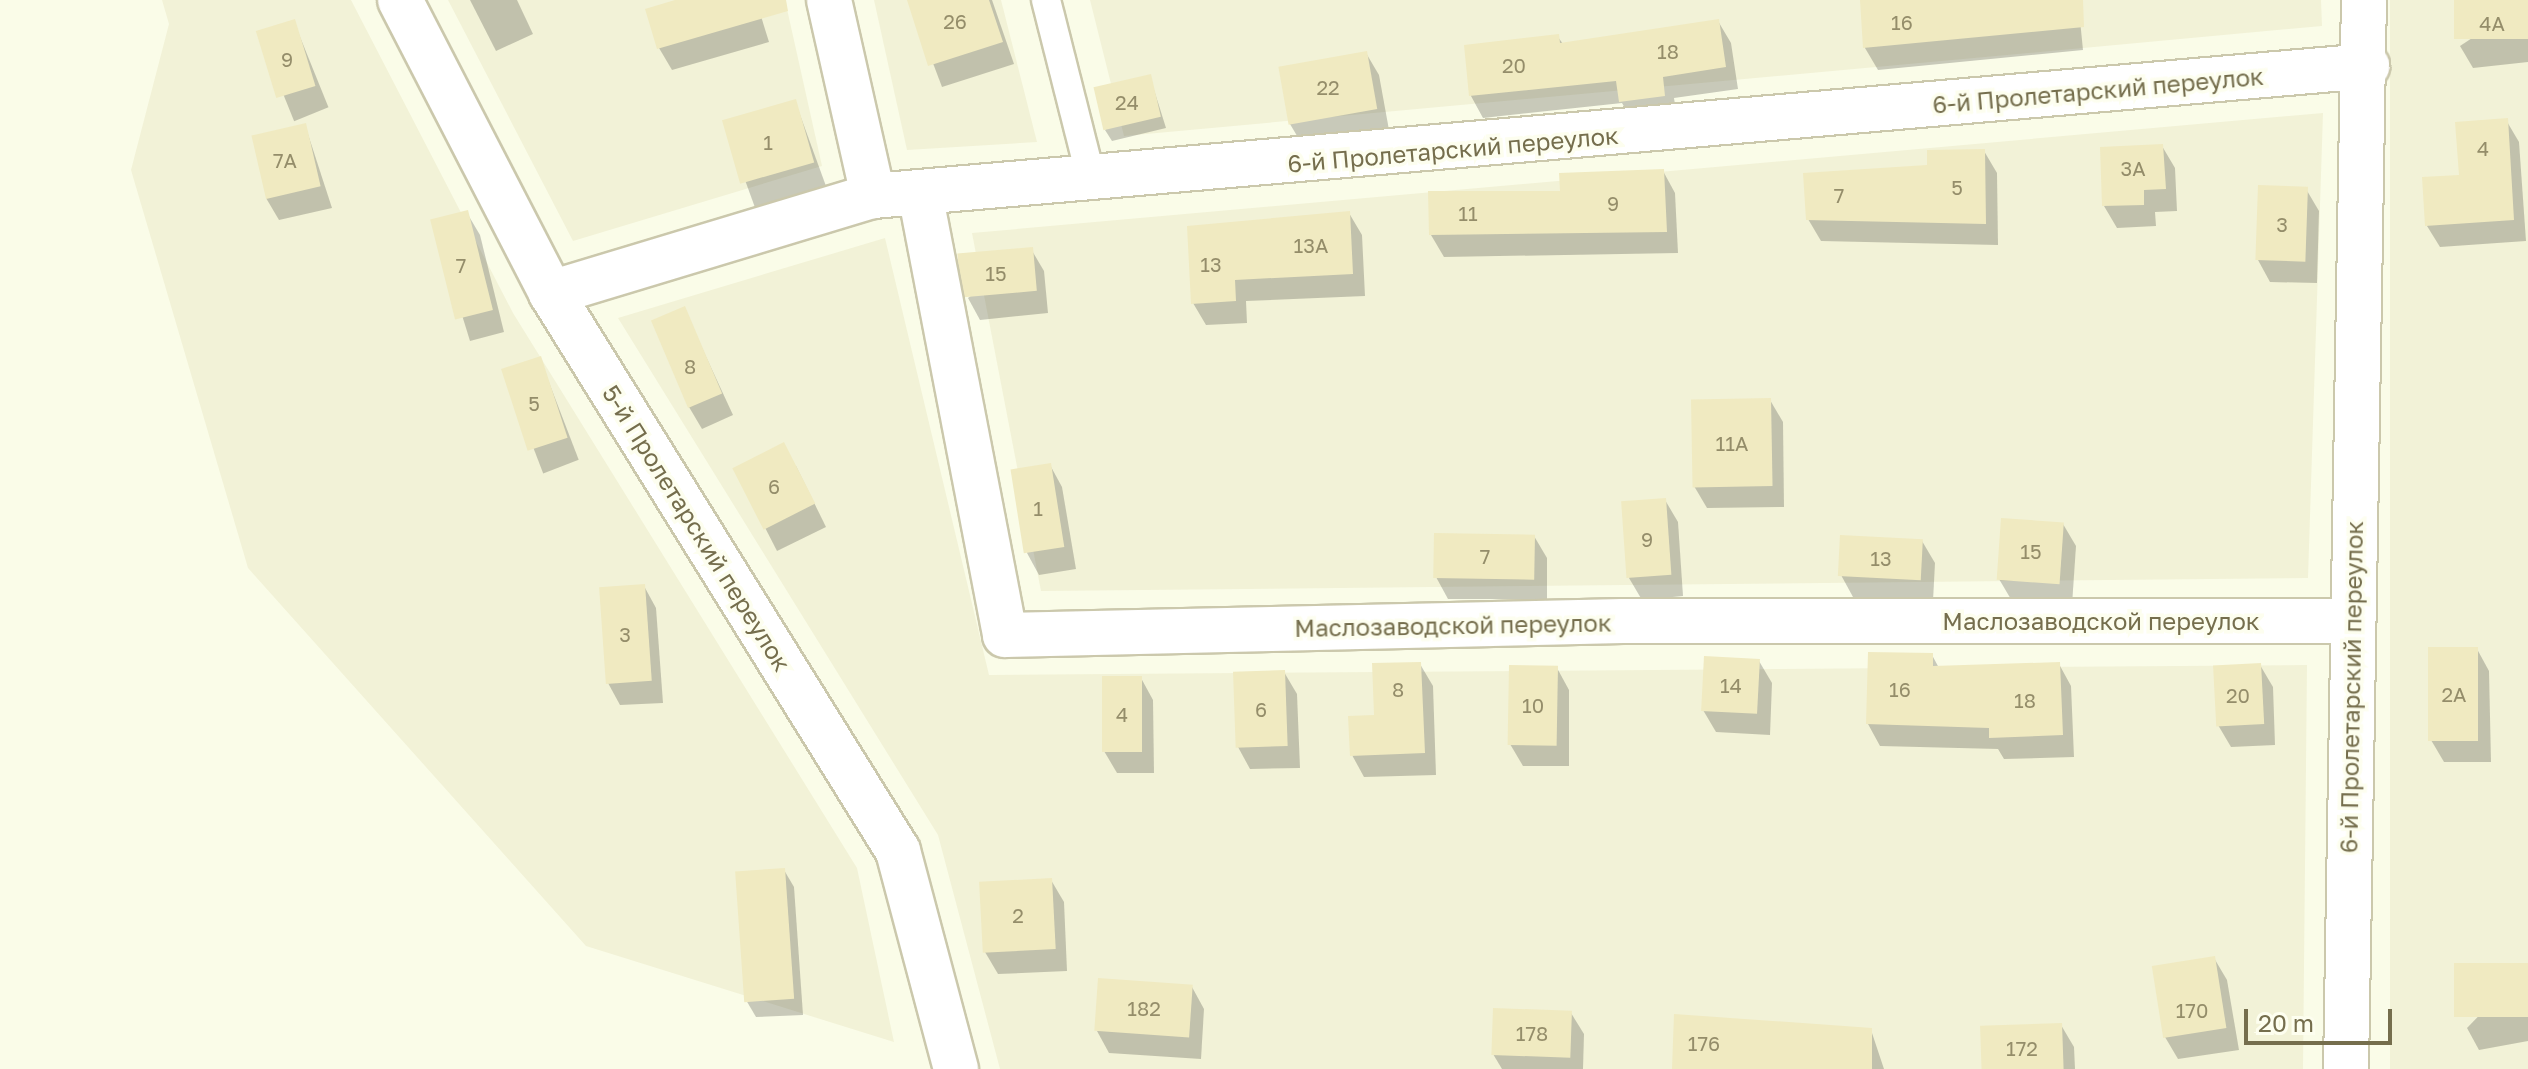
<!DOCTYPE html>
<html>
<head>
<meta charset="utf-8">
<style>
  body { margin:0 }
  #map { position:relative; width:2528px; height:1069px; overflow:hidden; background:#fafce8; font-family:"Golos Text",sans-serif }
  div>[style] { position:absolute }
  .residential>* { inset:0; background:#f2f2d7; transform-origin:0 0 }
  .shadow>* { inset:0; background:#0003; transform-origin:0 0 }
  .building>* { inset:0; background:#f0eac1; transform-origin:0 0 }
  .roads { filter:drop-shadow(2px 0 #cbc8ac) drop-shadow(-2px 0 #cbc8ac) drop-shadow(0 2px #cbc8ac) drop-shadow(0 -2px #cbc8ac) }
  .lane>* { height:28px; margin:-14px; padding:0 14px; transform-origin:14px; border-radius:14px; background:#fff }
  .street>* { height:44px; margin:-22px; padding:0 22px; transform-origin:22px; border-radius:22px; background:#fff }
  span { translate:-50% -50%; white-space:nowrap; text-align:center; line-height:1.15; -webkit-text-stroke:7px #fdfeef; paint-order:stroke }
  .number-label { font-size:20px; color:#948d6a }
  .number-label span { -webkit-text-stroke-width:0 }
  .street-label { font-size:24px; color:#756e4d }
  .scale { position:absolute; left:2244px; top:1009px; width:148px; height:36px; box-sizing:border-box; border:4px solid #756e4d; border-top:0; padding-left:10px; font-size:24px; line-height:28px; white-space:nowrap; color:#756e4d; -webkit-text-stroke:6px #fdfeef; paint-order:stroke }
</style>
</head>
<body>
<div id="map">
  <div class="residential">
    <i style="clip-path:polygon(162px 0,351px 0,513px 313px,857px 868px,894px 1042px,586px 946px,248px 568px,131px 170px,169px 24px)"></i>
    <i style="clip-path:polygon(448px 0,785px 0,822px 166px,573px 241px)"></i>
    <i style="clip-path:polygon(874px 0,1001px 0,1037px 142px,907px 150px)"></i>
    <i style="clip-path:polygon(1090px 0,2321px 0,2322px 26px,1124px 136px)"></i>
    <i style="left:2390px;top:0;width:138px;height:1069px"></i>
    <i style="clip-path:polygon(2323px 113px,2308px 578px,1041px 591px,972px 233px)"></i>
    <i style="clip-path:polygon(885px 238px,989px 675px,2307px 665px,2303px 1069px,1000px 1069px,938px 835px,618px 318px)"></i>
  </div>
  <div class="shadow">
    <i style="clip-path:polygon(470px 0,517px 0,533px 34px,496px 51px)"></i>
    <i style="clip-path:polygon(682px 0,756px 0,769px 42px,672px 70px,659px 48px)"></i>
    <i style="clip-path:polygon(909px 0,992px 0,1014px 64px,942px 87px)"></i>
    <i style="clip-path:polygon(1862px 0,2078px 0,2083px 50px,1878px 70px,1865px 48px)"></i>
    <i style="clip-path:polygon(2528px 1px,2528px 62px,2473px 68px,2460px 46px)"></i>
    <i style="clip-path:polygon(1718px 21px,1731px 43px,1738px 89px,1674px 98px,1677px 117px,1634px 124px,1622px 103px,1483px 118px,1471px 96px,1466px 46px,1558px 37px,1563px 44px)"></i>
    <i style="left:294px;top:22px;width:92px;height:37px;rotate:68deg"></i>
    <i style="clip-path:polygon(1366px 53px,1379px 75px,1389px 130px,1303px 146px,1290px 124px)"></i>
    <i style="clip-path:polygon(1150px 77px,1166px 128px,1112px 141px,1105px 130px)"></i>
    <i style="left:795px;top:101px;width:90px;height:74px;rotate:70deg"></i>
    <i style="clip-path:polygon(2506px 120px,2519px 142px,2526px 241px,2440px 247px,2427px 226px)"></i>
    <i style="clip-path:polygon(305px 125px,332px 208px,279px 220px,266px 198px)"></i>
    <i style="clip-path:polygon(2162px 146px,2175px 168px,2177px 211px,2155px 212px,2156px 226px,2117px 228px,2104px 206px)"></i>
    <i style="clip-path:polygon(1984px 151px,1997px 173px,1998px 245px,1821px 241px,1808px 219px)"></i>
    <i style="clip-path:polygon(1663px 171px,1675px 193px,1678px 253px,1444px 257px,1431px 235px,1562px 193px)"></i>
    <i style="clip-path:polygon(2306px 189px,2319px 211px,2317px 283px,2270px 282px,2258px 260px)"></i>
    <i style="clip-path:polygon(467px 213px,480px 235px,504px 332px,470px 341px,433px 221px)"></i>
    <i style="clip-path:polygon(1349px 213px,1362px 235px,1365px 296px,1246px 301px,1247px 323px,1206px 325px,1193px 303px)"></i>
    <i style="clip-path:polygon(1031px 249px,1044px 271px,1048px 313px,980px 320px,968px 298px)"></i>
    <i style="clip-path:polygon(684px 309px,733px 415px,702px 429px,689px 407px)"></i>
    <i style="left:540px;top:359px;width:108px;height:38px;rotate:69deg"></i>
    <i style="clip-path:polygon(1770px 400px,1783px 422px,1784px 507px,1707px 508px,1694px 486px)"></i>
    <i style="clip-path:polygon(1050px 465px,1062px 487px,1076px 569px,1039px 575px,1027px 553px)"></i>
    <i style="clip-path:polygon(796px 466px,826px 527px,777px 551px,735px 469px)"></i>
    <i style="clip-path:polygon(1665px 500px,1678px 522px,1683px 596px,1642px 600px,1629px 578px)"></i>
    <i style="clip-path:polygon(2063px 524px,2076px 546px,2072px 605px,2012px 601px,1999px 579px)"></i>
    <i style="clip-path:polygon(1534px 536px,1547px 558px,1547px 599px,1448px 599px,1436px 577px)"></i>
    <i style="clip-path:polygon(1922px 541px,1935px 563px,1933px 601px,1853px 597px,1841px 575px)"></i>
    <i style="clip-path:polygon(644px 586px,656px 608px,663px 703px,620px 705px,608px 683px)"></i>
    <i style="clip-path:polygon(2477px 649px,2489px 671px,2491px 762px,2444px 762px,2431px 740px)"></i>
    <i style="clip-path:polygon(1932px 655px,1939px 668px,2059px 664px,2071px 686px,2074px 757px,2004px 759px,1998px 749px,1880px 746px,1868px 724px)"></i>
    <i style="clip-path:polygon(1759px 661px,1772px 683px,1770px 735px,1716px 732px,1703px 710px)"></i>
    <i style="clip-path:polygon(1420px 664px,1433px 686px,1436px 775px,1364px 777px,1352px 755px)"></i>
    <i style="clip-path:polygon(2260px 665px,2273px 687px,2275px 745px,2231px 747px,2218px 725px)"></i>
    <i style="clip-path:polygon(1557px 668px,1569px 690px,1569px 766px,1523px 766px,1510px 744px)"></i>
    <i style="clip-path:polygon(1284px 672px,1297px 694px,1300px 768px,1250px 769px,1238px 747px)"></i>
    <i style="clip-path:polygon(1141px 678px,1153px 700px,1154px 773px,1117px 773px,1104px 751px)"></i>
    <i style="clip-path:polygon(784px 870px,794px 887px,803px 1015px,756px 1017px,746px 1000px)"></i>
    <i style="clip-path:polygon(1051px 880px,1064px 902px,1067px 971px,998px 974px,985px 952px)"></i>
    <i style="clip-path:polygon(2214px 958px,2227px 980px,2239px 1050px,2178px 1059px,2165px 1037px)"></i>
    <i style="clip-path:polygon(2528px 965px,2528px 1041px,2479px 1050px,2467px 1028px)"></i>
    <i style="clip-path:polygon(1192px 987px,1204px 1009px,1201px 1059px,1109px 1053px,1097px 1031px)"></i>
    <i style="clip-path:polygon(1571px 1013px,1584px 1034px,1583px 1069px,1502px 1069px,1493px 1054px)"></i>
    <i style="clip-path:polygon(1676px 1016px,1871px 1030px,1884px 1069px,1674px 1069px)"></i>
    <i style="clip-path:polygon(2061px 1025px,2074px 1047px,2075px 1069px,1984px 1069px)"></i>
  </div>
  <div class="building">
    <i style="clip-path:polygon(675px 0,786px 0,788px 11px,657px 49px,645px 9px)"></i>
    <i style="clip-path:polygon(907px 0,989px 0,1003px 42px,928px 66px)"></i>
    <i style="clip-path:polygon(1860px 0,2083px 0,2084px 27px,1863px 48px)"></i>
    <i style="left:2528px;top:0;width:39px;height:74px;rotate:90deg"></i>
    <i style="left:295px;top:19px;width:70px;height:41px;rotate:73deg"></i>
    <i style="clip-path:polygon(1719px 19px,1726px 67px,1663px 77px,1665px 96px,1619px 102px,1616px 81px,1469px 96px,1464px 45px,1559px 34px,1560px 43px)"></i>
    <i style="left:1367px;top:51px;width:59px;height:90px;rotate:80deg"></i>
    <i style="left:1151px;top:74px;width:44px;height:59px;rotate:77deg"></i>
    <i style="left:796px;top:99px;width:66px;height:77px;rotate:74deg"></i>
    <i style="clip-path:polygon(2508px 118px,2514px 220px,2425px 226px,2422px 177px,2459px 175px,2455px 122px)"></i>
    <i style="left:306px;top:123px;width:65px;height:56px;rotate:77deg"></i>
    <i style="clip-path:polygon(2163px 144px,2166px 189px,2144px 190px,2144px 205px,2102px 206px,2100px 147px)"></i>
    <i style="clip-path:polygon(1985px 149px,1986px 224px,1806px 220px,1803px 173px,1927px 165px,1927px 150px)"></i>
    <i style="clip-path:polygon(1664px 169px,1667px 232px,1429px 235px,1428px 191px,1560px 191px,1559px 173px)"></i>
    <i style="left:2258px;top:185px;width:50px;height:75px;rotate:2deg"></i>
    <i style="left:468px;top:210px;width:103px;height:39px;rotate:76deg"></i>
    <i style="clip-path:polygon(1350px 211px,1353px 274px,1235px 280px,1236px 301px,1191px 304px,1187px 226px)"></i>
    <i style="left:1033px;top:247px;width:44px;height:76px;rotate:85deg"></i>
    <i style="left:685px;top:306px;width:95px;height:37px;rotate:67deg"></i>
    <i style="left:541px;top:356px;width:86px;height:42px;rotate:72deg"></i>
    <i style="left:1771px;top:398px;width:88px;height:80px;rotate:89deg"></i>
    <i style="left:784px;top:442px;width:69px;height:58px;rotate:63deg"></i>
    <i style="left:1051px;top:463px;width:85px;height:41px;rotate:81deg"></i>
    <i style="left:1666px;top:498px;width:77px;height:45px;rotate:86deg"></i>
    <i style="left:2001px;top:518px;width:63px;height:62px;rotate:4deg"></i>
    <i style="left:1434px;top:533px;width:101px;height:45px;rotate:1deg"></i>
    <i style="left:1840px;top:535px;width:83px;height:41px;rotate:3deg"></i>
    <i style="left:645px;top:584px;width:97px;height:46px;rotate:86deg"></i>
    <i style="left:2428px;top:647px;width:50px;height:94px"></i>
    <i style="clip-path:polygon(1868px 652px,1933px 653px,1933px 666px,2060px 662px,2063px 735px,1989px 738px,1989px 728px,1866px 724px)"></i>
    <i style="left:1704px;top:656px;width:56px;height:55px;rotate:3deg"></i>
    <i style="clip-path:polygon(1421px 662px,1425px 753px,1350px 756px,1348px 716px,1374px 715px,1372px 663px)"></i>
    <i style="left:2261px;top:663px;width:61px;height:48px;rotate:87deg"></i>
    <i style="left:1509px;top:665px;width:49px;height:80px;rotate:1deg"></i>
    <i style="left:1285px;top:670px;width:76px;height:52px;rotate:88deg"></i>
    <i style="left:1102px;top:676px;width:40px;height:76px"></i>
    <i style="left:785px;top:868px;width:131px;height:50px;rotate:86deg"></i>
    <i style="left:1052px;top:878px;width:71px;height:73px;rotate:87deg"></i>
    <i style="left:2215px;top:956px;width:73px;height:64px;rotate:81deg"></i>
    <i style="left:2528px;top:963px;width:54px;height:74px;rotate:90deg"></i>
    <i style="left:1098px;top:978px;width:95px;height:53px;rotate:4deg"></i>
    <i style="left:1493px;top:1008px;width:79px;height:47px;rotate:2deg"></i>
    <i style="clip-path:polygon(1674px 1014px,1872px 1028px,1872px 1069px,1672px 1069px)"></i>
    <i style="left:2062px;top:1023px;width:46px;height:82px;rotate:88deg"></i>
  </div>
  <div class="roads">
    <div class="lane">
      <i style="left:1046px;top:0;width:188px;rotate:75.8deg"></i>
    </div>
    <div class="street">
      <i style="left:400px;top:0;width:330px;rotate:62.7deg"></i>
      <i style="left:551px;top:293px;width:657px;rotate:58.12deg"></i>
      <i style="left:898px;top:851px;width:226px;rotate:75.1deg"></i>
      <i style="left:829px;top:0;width:201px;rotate:77.3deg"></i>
      <i style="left:920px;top:193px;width:450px;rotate:79.1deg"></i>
      <i style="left:1005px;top:635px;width:618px;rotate:-1.3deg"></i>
      <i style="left:1623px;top:621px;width:727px"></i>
      <i style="left:551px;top:293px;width:336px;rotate:-16.8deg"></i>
      <i style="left:873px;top:196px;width:1500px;rotate:-4.97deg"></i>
      <i style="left:2346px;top:1069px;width:1069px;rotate:-89.04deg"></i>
    </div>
  </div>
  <div class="number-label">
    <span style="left:955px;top:21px">26</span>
    <span style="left:1902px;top:22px">16</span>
    <span style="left:2492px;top:23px">4А</span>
    <span style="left:1668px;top:51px">18</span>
    <span style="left:287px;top:59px">9</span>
    <span style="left:1514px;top:65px">20</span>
    <span style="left:1328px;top:87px">22</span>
    <span style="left:1127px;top:102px">24</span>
    <span style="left:768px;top:142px">1</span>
    <span style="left:2483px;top:148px">4</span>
    <span style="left:285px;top:160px">7А</span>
    <span style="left:2133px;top:168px">3А</span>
    <span style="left:1957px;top:187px">5</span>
    <span style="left:1839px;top:195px">7</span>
    <span style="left:1613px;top:203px">9</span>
    <span style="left:1468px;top:213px">11</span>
    <span style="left:2282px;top:224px">3</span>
    <span style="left:1311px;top:245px">13А</span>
    <span style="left:1211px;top:264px">13</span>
    <span style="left:461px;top:265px">7</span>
    <span style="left:996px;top:273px">15</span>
    <span style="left:690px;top:366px">8</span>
    <span style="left:534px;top:403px">5</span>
    <span style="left:1732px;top:443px">11А</span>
    <span style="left:774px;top:486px">6</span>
    <span style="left:1038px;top:508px">1</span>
    <span style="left:1647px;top:539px">9</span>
    <span style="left:2031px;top:551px">15</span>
    <span style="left:1485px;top:556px">7</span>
    <span style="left:1881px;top:558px">13</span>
    <span style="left:625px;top:634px">3</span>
    <span style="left:1731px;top:685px">14</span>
    <span style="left:1398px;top:689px">8</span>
    <span style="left:1900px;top:689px">16</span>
    <span style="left:2454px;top:694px">2А</span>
    <span style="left:2238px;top:695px">20</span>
    <span style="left:2025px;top:700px">18</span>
    <span style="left:1533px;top:705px">10</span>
    <span style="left:1261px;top:709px">6</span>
    <span style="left:1122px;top:714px">4</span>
    <span style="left:1018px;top:915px">2</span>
    <span style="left:1144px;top:1008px">182</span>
    <span style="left:2192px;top:1010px">170</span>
    <span style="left:1532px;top:1033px">178</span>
    <span style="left:1704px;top:1043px">176</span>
    <span style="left:2022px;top:1048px">172</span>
  </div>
  <div class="street-label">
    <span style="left:2098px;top:90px;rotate:-5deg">6-й Пролетарский переулок</span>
    <span style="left:1453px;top:149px;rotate:-5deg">6-й Пролетарский переулок</span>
    <span style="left:697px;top:528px;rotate:58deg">5-й Пролетарский переулок</span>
    <span style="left:2101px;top:621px">Маслозаводской переулок</span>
    <span style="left:1453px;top:625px;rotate:-1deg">Маслозаводской переулок</span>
    <span style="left:2351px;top:687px;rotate:-89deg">6-й Пролетарский переулок</span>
  </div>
  <div class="scale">20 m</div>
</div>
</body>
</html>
